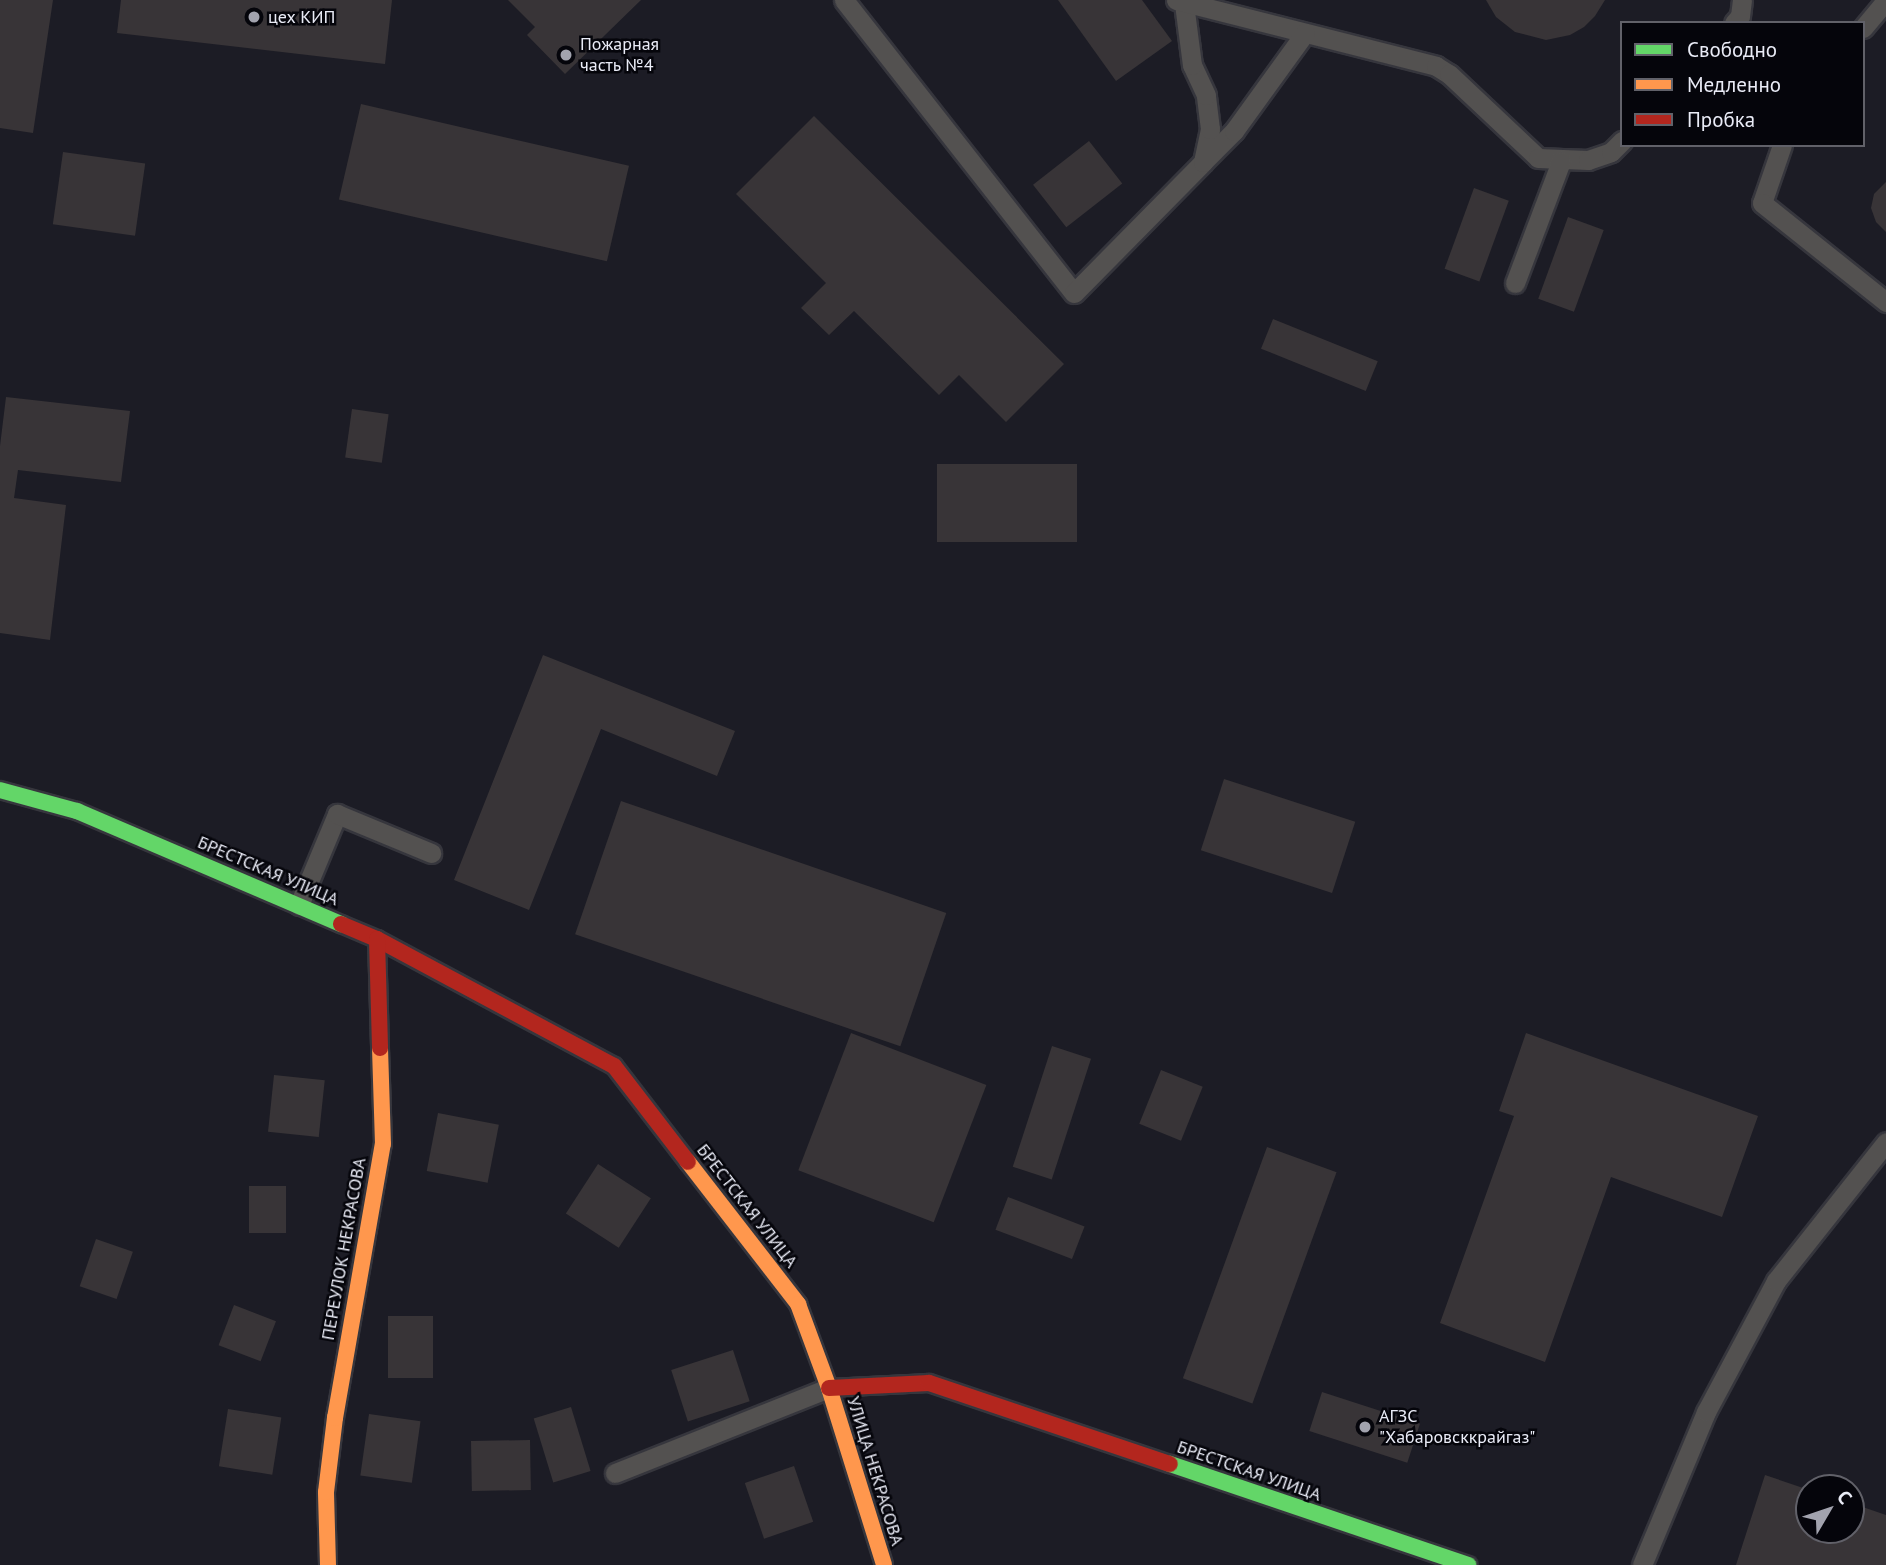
<!DOCTYPE html>
<html>
<head>
<meta charset="utf-8">
<style>
  body { margin:0 }
  #map { position:relative; width:1886px; height:1565px; overflow:hidden; background:#1c1c25; font-family:"PT Sans",sans-serif }
  div>[style] { position:absolute }
  .building>* { inset:0; background:#383437; transform-origin:0 0 }
  .roads { filter:drop-shadow(2px 0 #36363d) drop-shadow(-2px 0 #36363d) drop-shadow(0 2px #36363d) drop-shadow(0 -2px #36363d) }
  .lane>* { height:19px; margin:-9.5px; padding:0 9.5px; transform-origin:9.5px; border-radius:9.5px; background:#535150 }
  .fast>* { height:16px; margin:-8px; padding:0 8px; transform-origin:8px; border-radius:8px; background:#63d668 }
  .slow>* { height:16px; margin:-8px; padding:0 8px; transform-origin:8px; border-radius:8px; background:#ff974d }
  .jam>* { height:16px; margin:-8px; padding:0 8px; transform-origin:8px; border-radius:8px; background:#b3261e }
  .dots>* { width:19px; height:19px; translate:-50% -50%; box-sizing:border-box; border:4px solid #05050b; border-radius:50% }
  span { translate:-50% -50%; white-space:nowrap; text-align:center; line-height:1.15; -webkit-text-stroke:5px #05050b; paint-order:stroke }
  .poi-label { font-size:18px; color:#eaecf7 }
  .left { translate:0 -50%; text-align:left }
  .street-label { font-size:18px; color:#eaecf7 }
  .legend { position:absolute; left:1620px; top:21px; width:245px; height:126px; box-sizing:border-box; background:#05050b; border:2px solid #616169; margin:0; padding:9px 12px; list-style:none; font-size:21px; color:#eaecf7 }
  .legend li { display:flex; align-items:center; gap:14px; height:35px }
  .legend b { width:35px; border:2px solid #616169 }
  .north { position:absolute; left:1795px; top:1474px; width:70px; height:70px; box-sizing:border-box; background:#05050b; border:2px solid #616169; border-radius:50%; rotate:51deg; font-size:19px; font-weight:700; line-height:28px; text-align:center; color:#eaecf7 }
  .north::after { content:''; display:block; margin:auto; width:24px; height:32px; background:#a2a3ae; clip-path:polygon(50% 0,100% 100%,50% 72%,0 100%) }
</style>
</head>
<body>
<div id="map">
  <div class="building">
    <i style="clip-path:polygon(0 0,53px 0,33px 133px,0 128px)"></i>
    <i style="clip-path:polygon(121px 0,392px 0,385px 64px,117px 33px)"></i>
    <i style="clip-path:polygon(508px 0,641px 0,565px 74px,527px 35px,535px 27px)"></i>
    <i style="clip-path:polygon(1058px 0,1142px 0,1172px 41px,1116px 81px)"></i>
    <i style="clip-path:polygon(1486px 0,1605px 0,1595px 16px,1584px 27px,1570px 35px,1546px 40px,1515px 32px,1496px 17px)"></i>
    <i style="left:361px;top:104px;width:275px;height:98px;rotate:13deg"></i>
    <i style="clip-path:polygon(814px 116px,1064px 364px,1006px 422px,959px 375px,939px 395px,854px 311px,829px 335px,801px 308px,826px 283px,736px 194px)"></i>
    <i style="left:1089px;top:141px;width:54px;height:71px;rotate:52deg"></i>
    <i style="left:63px;top:152px;width:83px;height:73px;rotate:8deg"></i>
    <i style="clip-path:polygon(1886px 182px,1886px 232px,1876px 222px,1871px 208px,1874px 194px)"></i>
    <i style="left:1474px;top:188px;width:37px;height:86px;rotate:20deg"></i>
    <i style="left:1568px;top:217px;width:38px;height:87px;rotate:20deg"></i>
    <i style="left:1273px;top:319px;width:113px;height:32px;rotate:22deg"></i>
    <i style="clip-path:polygon(6px 397px,130px 411px,121px 482px,18px 470px,14px 498px,66px 505px,50px 640px,0 633px,0 446px)"></i>
    <i style="left:352px;top:409px;width:37px;height:49px;rotate:8deg"></i>
    <i style="left:937px;top:464px;width:140px;height:78px"></i>
    <i style="clip-path:polygon(543px 655px,735px 731px,717px 776px,601px 729px,529px 910px,454px 880px)"></i>
    <i style="left:1224px;top:779px;width:138px;height:75px;rotate:18deg"></i>
    <i style="left:621px;top:801px;width:344px;height:141px;rotate:19deg"></i>
    <i style="left:851px;top:1033px;width:145px;height:147px;rotate:21deg"></i>
    <i style="clip-path:polygon(1526px 1033px,1758px 1116px,1722px 1217px,1611px 1177px,1545px 1362px,1440px 1323px,1514px 1116px,1499px 1111px)"></i>
    <i style="left:1052px;top:1046px;width:41px;height:127px;rotate:18deg"></i>
    <i style="left:1161px;top:1070px;width:45px;height:58px;rotate:22deg"></i>
    <i style="left:274px;top:1075px;width:51px;height:57px;rotate:6deg"></i>
    <i style="left:438px;top:1113px;width:62px;height:59px;rotate:11deg"></i>
    <i style="left:1267px;top:1147px;width:74px;height:246px;rotate:20deg"></i>
    <i style="left:598px;top:1164px;width:63px;height:59px;rotate:33deg"></i>
    <i style="left:249px;top:1186px;width:37px;height:47px"></i>
    <i style="left:1008px;top:1197px;width:82px;height:35px;rotate:21deg"></i>
    <i style="left:96px;top:1239px;width:39px;height:50px;rotate:19deg"></i>
    <i style="left:234px;top:1305px;width:45px;height:43px;rotate:21deg"></i>
    <i style="left:388px;top:1316px;width:45px;height:62px"></i>
    <i style="left:733px;top:1350px;width:54px;height:65px;rotate:72deg"></i>
    <i style="left:1322px;top:1392px;width:103px;height:41px;rotate:18deg"></i>
    <i style="left:571px;top:1407px;width:67px;height:39px;rotate:73deg"></i>
    <i style="left:228px;top:1409px;width:54px;height:58px;rotate:9deg"></i>
    <i style="left:369px;top:1414px;width:52px;height:62px;rotate:8deg"></i>
    <i style="left:530px;top:1440px;width:50px;height:59px;rotate:89deg"></i>
    <i style="left:794px;top:1466px;width:59px;height:52px;rotate:71deg"></i>
    <i style="clip-path:polygon(1765px 1475px,1809px 1490px,1809px 1530px,1851px 1530px,1851px 1503px,1886px 1515px,1886px 1565px,1736px 1565px)"></i>
  </div>
  <div class="roads">
    <div class="lane">
      <i style="left:844px;top:0;width:372px;rotate:51.9deg"></i>
      <i style="left:1074px;top:293px;width:184px;rotate:-45.4deg"></i>
      <i style="left:1203px;top:162px;width:34px;rotate:-78deg"></i>
      <i style="left:1210px;top:129px;width:34px;rotate:-97deg"></i>
      <i style="left:1206px;top:95px;width:33px;rotate:-115deg"></i>
      <i style="left:1192px;top:65px;width:63px;rotate:-97.4deg"></i>
      <i style="left:1176px;top:0;width:268px;rotate:14.2deg"></i>
      <i style="left:1436px;top:66px;width:15px;rotate:32deg"></i>
      <i style="left:1449px;top:74px;width:122px;rotate:43.3deg"></i>
      <i style="left:1538px;top:158px;width:50px;rotate:2.3deg"></i>
      <i style="left:1588px;top:160px;width:24px;rotate:-19deg"></i>
      <i style="left:1611px;top:152px;width:16px;rotate:-45deg"></i>
      <i style="left:1734px;top:23px;width:9px;rotate:-49deg"></i>
      <i style="left:1740px;top:16px;width:16px;rotate:-83deg"></i>
      <i style="left:1863px;top:28px;width:35px;rotate:-50deg"></i>
      <i style="left:1782px;top:145px;width:61px;rotate:109deg"></i>
      <i style="left:1762px;top:203px;width:159px;rotate:38.6deg"></i>
      <i style="left:1203px;top:162px;width:44px;rotate:-45deg"></i>
      <i style="left:1234px;top:131px;width:121px;rotate:-54.1deg"></i>
      <i style="left:1515px;top:283px;width:130px;rotate:-69.3deg"></i>
      <i style="left:299px;top:905px;width:99px;rotate:-67.3deg"></i>
      <i style="left:337px;top:814px;width:102px;rotate:22.5deg"></i>
      <i style="left:615px;top:1473px;width:230px;rotate:-21.7deg"></i>
      <i style="left:1642px;top:1565px;width:166px;rotate:-67.3deg"></i>
      <i style="left:1706px;top:1412px;width:149px;rotate:-61.9deg"></i>
      <i style="left:1776px;top:1281px;width:177px;rotate:-51.6deg"></i>
    </div>
    <div class="fast">
      <i style="left:0;top:790px;width:80px;rotate:15.3deg"></i>
      <i style="left:77px;top:811px;width:287px;rotate:23.2deg"></i>
      <i style="left:1170px;top:1464px;width:315px;rotate:18.7deg"></i>
    </div>
    <div class="slow">
      <i style="left:688px;top:1162px;width:180px;rotate:52.2deg"></i>
      <i style="left:798px;top:1304px;width:90px;rotate:69.7deg"></i>
      <i style="left:829px;top:1388px;width:185px;rotate:72.7deg"></i>
      <i style="left:328px;top:1565px;width:73px;rotate:-91.6deg"></i>
      <i style="left:326px;top:1492px;width:75px;rotate:-83.1deg"></i>
      <i style="left:335px;top:1418px;width:278px;rotate:-80.1deg"></i>
      <i style="left:383px;top:1144px;width:96px;rotate:-91.8deg"></i>
    </div>
    <div class="jam">
      <i style="left:341px;top:924px;width:39px;rotate:23deg"></i>
      <i style="left:377px;top:939px;width:269px;rotate:28.2deg"></i>
      <i style="left:614px;top:1066px;width:121px;rotate:52.4deg"></i>
      <i style="left:377px;top:939px;width:109px;rotate:88.4deg"></i>
      <i style="left:829px;top:1388px;width:100px;rotate:-2.9deg"></i>
      <i style="left:929px;top:1383px;width:254px;rotate:18.6deg"></i>
    </div>
  </div>
  <div class="dots">
    <i style="left:254px;top:17px;background:#a2a3ae"></i>
    <i style="left:566px;top:55px;background:#a2a3ae"></i>
    <i style="left:1365px;top:1427px;background:#a2a3ae"></i>
  </div>
  <div class="poi-label">
    <span class="left" style="left:268px;top:17px">цех КИП</span>
    <span class="left" style="left:580px;top:55px">Пожарная<br>часть №4</span>
    <span class="left" style="left:1379px;top:1427px">АГЗС<br>"Хабаровсккрайгаз"</span>
  </div>
  <div class="street-label">
    <span style="left:268px;top:871px;rotate:23deg">БРЕСТСКАЯ УЛИЦА</span>
    <span style="left:747px;top:1206px;rotate:52deg">БРЕСТСКАЯ УЛИЦА</span>
    <span style="left:344px;top:1249px;rotate:-80deg">ПЕРЕУЛОК НЕКРАСОВА</span>
    <span style="left:875px;top:1471px;rotate:73deg">УЛИЦА НЕКРАСОВА</span>
    <span style="left:1249px;top:1471px;rotate:19deg">БРЕСТСКАЯ УЛИЦА</span>
  </div>
  <ul class="legend">
  <li><b style="height:9px;background:#63d668"></b>Свободно</li>
  <li><b style="height:9px;background:#ff974d"></b>Медленно</li>
  <li><b style="height:9px;background:#b3261e"></b>Пробка</li>
  </ul>
  <div class="north">С</div>
</div>
</body>
</html>
